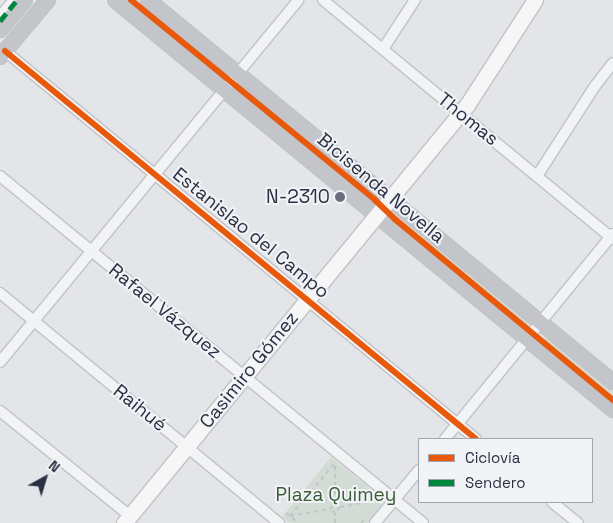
<!DOCTYPE html>
<html>
<head>
<meta charset="utf-8">
<style>
  body { margin:0 }
  #map { position:relative; width:613px; height:523px; overflow:hidden; background:#e3e5e8; font-family:"Space Grotesk",sans-serif }
  div>[style] { position:absolute }
  .green>* { inset:0; background:#d2dcd4 }
  .path>* { height:2px; margin-top:-1px; transform-origin:0; background:repeating-linear-gradient(90deg,#c2c3c8 0 4px,transparent 0 8px) }
  .roads { filter:drop-shadow(1px 0 #c1c3c6) drop-shadow(-1px 0 #c1c3c6) drop-shadow(0 1px #c1c3c6) drop-shadow(0 -1px #c1c3c6) }
  .pedestrian>* { height:7px; margin:-3.5px; padding:0 3.5px; transform-origin:3.5px; border-radius:3.5px; background:#f2f3f5 }
  .minor>* { height:10px; margin:-5px; padding:0 5px; transform-origin:5px; border-radius:5px; background:#f2f3f5 }
  .secondary>* { height:14px; margin:-7px; padding:0 7px; transform-origin:7px; border-radius:7px; background:#c3c5ca }
  .primary>* { height:15px; margin:-7.5px; padding:0 7.5px; transform-origin:7.5px; border-radius:7.5px; background:#f6f6f7 }
  .quiet>* { height:5px; margin-top:-2.5px; transform-origin:0; background:repeating-linear-gradient(90deg,#00873e 0 10px,transparent 0 15px) }
  .cycleway>* { height:6px; margin:-3px; padding:0 3px; transform-origin:3px; border-radius:3px; background:#e8590c }
  .dots>* { width:14px; height:14px; translate:-50% -50%; box-sizing:border-box; border:2px solid #f1f3f7; border-radius:50% }
  span { translate:-50% -50%; white-space:nowrap; text-align:center; line-height:1.15; -webkit-text-stroke:4px #f1f3f7; paint-order:stroke }
  .street-label { font-size:19px; color:#2a3042 }
  .poi-label { font-size:19px; color:#2a3042 }
  .right { translate:-100% -50%; text-align:right }
  .park-label { font-size:19px; color:#3a5d37 }
  .legend { position:absolute; left:418px; top:438px; width:175px; height:65px; box-sizing:border-box; background:#f1f3f7; border:1px solid #a1a5af; margin:0; padding:6px 9px; list-style:none; font-size:15px; color:#2a3042 }
  .legend li { display:flex; align-items:center; gap:10px; height:25px }
  .legend b { width:25px; border:1px solid #a1a5af }
  .north { position:absolute; left:20px; top:453px; width:50px; height:50px; -webkit-text-stroke:4px #f1f3f7; paint-order:stroke; rotate:39deg; font-size:14px; font-weight:700; line-height:20px; text-align:center; color:#2a3042 }
  .north::after { content:''; display:block; margin:auto; width:18px; height:22px; background:#2a3042; clip-path:polygon(50% 0,100% 100%,50% 72%,0 100%) }
</style>
</head>
<body>
<div id="map">
  <div class="green">
    <i style="clip-path:polygon(124px 0,141px 0,227px 72px,226px 77px,221px 79px)"></i>
    <i style="clip-path:polygon(240px 84px,375px 193px,375px 200px,369px 201px,236px 91px,236px 88px)"></i>
    <i style="clip-path:polygon(395px 210px,528px 319px,527px 326px,523px 327px,389px 218px,390px 213px)"></i>
    <i style="clip-path:polygon(550px 337px,613px 389px,613px 403px,543px 345px,545px 338px)"></i>
    <i style="clip-path:polygon(331px 457px,380px 497px,381px 506px,367px 523px,290px 523px,282px 517px)"></i>
  </div>
  <div class="path">
    <i style="left:335px;top:502px;width:7px;rotate:45deg"></i>
    <i style="left:340px;top:507px;width:8px;rotate:130deg"></i>
    <i style="left:335px;top:513px;width:6px;rotate:-141deg"></i>
    <i style="left:330px;top:509px;width:9px;rotate:-54deg"></i>
    <i style="left:335px;top:502px;width:37px;rotate:-90deg"></i>
    <i style="left:340px;top:507px;width:38px;rotate:-11deg"></i>
    <i style="left:286px;top:513px;width:16px;rotate:40deg"></i>
    <i style="left:290px;top:516px;width:68px;rotate:-49.8deg"></i>
    <i style="left:290px;top:516px;width:40px;rotate:-10deg"></i>
    <i style="left:335px;top:523px;width:10px;rotate:-90deg"></i>
    <i style="left:361px;top:523px;width:5px;rotate:-53deg"></i>
  </div>
  <div class="roads">
    <div class="pedestrian">
      <i style="left:0;top:13px;width:17px;rotate:-50deg"></i>
    </div>
    <div class="minor">
      <i style="left:323px;top:0;width:376px;rotate:39.5deg"></i>
      <i style="left:383px;top:49px;width:59px;rotate:-56.9deg"></i>
      <i style="left:5px;top:51px;width:610px;rotate:39.48deg"></i>
      <i style="left:0;top:176px;width:547px;rotate:39.36deg"></i>
      <i style="left:537px;top:176px;width:107px;rotate:-57.2deg"></i>
      <i style="left:595px;top:86px;width:29px;rotate:-52deg"></i>
      <i style="left:0;top:293px;width:362px;rotate:39.5deg"></i>
      <i style="left:0;top:362px;width:469px;rotate:-50.5deg"></i>
      <i style="left:0;top:411px;width:167px;rotate:38.9deg"></i>
      <i style="left:445px;top:439px;width:265px;rotate:-50.7deg"></i>
      <i style="left:552px;top:502px;width:33px;rotate:39deg"></i>
      <i style="left:375px;top:523px;width:69px;rotate:-50.3deg"></i>
    </div>
    <div class="secondary">
      <i style="left:115px;top:0;width:645px;rotate:39.46deg"></i>
      <i style="left:148px;top:0;width:602px;rotate:39.4deg"></i>
      <i style="left:0;top:30px;width:39px;rotate:-50deg"></i>
      <i style="left:0;top:57px;width:75px;rotate:-49.9deg"></i>
    </div>
    <div class="primary">
      <i style="left:124px;top:523px;width:541px;rotate:-50.63deg"></i>
      <i style="left:467px;top:105px;width:125px;rotate:-57.1deg"></i>
    </div>
  </div>
  <div class="quiet">
    <i style="left:0;top:21px;width:27px;rotate:-51deg"></i>
  </div>
  <div class="cycleway">
    <i style="left:131px;top:0;width:315px;rotate:39.3deg"></i>
    <i style="left:375px;top:200px;width:29px;rotate:44deg"></i>
    <i style="left:396px;top:220px;width:282px;rotate:39.7deg"></i>
    <i style="left:5px;top:51px;width:610px;rotate:39.48deg"></i>
  </div>
  <div class="dots">
    <i style="left:340px;top:197px;background:#6b6f7c"></i>
  </div>
  <div class="street-label">
    <span style="left:468px;top:119px;rotate:39deg">Thomas</span>
    <span style="left:381px;top:188px;rotate:40deg">Bicisenda Novella</span>
    <span style="left:251px;top:233px;rotate:39deg">Estanislao del Campo</span>
    <span style="left:165px;top:311px;rotate:39deg">Rafael Vázquez</span>
    <span style="left:249px;top:370px;rotate:-51deg">Casimiro Gómez</span>
    <span style="left:140px;top:408px;rotate:39deg">Raihué</span>
  </div>
  <div class="poi-label">
    <span class="right" style="left:330px;top:197px">N-2310</span>
  </div>
  <div class="park-label">
    <span style="left:336px;top:495px">Plaza Quimey</span>
  </div>
  <ul class="legend">
  <li><b style="height:6px;background:#e8590c"></b>Ciclovía</li>
  <li><b style="height:6px;background:#00873e"></b>Sendero</li>
  </ul>
  <div class="north">N</div>
</div>
</body>
</html>
